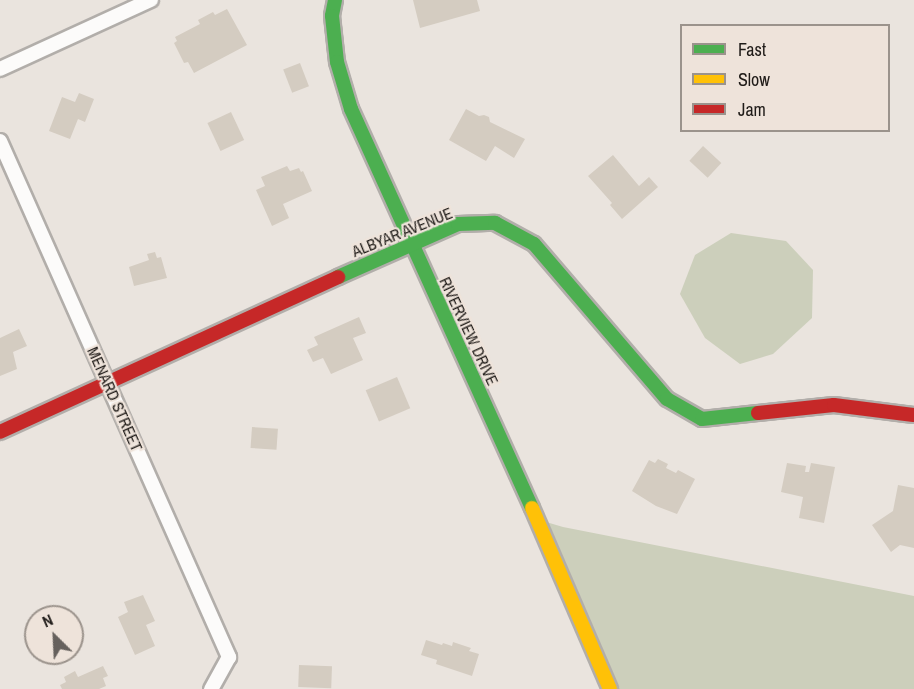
<!DOCTYPE html>
<html>
<head>
<meta charset="utf-8">
<style>
  body { margin:0 }
  #map { position:relative; width:914px; height:689px; overflow:hidden; background:#eae4de; font-family:"Archivo Narrow",sans-serif }
  div>[style] { position:absolute }
  .green>* { inset:0; background:#cccfbb }
  .building>* { inset:0; background:#d4ccc1; transform-origin:0 0 }
  .roads { filter:drop-shadow(2px 0 #b2aeaa) drop-shadow(-2px 0 #b2aeaa) drop-shadow(0 2px #b2aeaa) drop-shadow(0 -2px #b2aeaa) }
  .street>* { height:14px; margin:-7px; padding:0 7px; transform-origin:7px; border-radius:7px; background:#fcfbfa }
  .fast>* { height:14px; margin:-7px; padding:0 7px; transform-origin:7px; border-radius:7px; background:#4caf50 }
  .slow>* { height:14px; margin:-7px; padding:0 7px; transform-origin:7px; border-radius:7px; background:#ffc107 }
  .jam>* { height:14px; margin:-7px; padding:0 7px; transform-origin:7px; border-radius:7px; background:#c62828 }
  span { translate:-50% -50%; white-space:nowrap; text-align:center; line-height:1.15; -webkit-text-stroke:4.5px #eee3da; paint-order:stroke }
  .street-label { font-size:16px; color:#1f1b18 }
  .legend { position:absolute; left:680px; top:24px; width:210px; height:108px; box-sizing:border-box; background:#eee3da; border:2px solid #9b938c; margin:0; padding:8px 10px; list-style:none; font-size:18px; color:#1f1b18 }
  .legend li { display:flex; align-items:center; gap:12px; height:30px }
  .legend b { width:30px; border:2px solid #9b938c }
  .north { position:absolute; left:24px; top:605px; width:60px; height:60px; box-sizing:border-box; background:#eee3da; border:2px solid #9b938c; border-radius:50%; rotate:336deg; font-size:16px; font-weight:700; line-height:24px; text-align:center; color:#1f1b18 }
  .north::after { content:''; display:block; margin:auto; width:21px; height:27px; background:#66615d; clip-path:polygon(50% 0,100% 100%,50% 72%,0 100%) }
</style>
</head>
<body>
<div id="map">
  <div class="green">
    <i style="clip-path:polygon(731px 233px,786px 241px,813px 270px,812px 318px,773px 354px,740px 364px,705px 338px,680px 294px,695px 255px)"></i>
    <i style="clip-path:polygon(536px 519px,563px 527px,914px 596px,914px 689px,610px 689px)"></i>
  </div>
  <div class="building">
    <i style="clip-path:polygon(413px 0,477px 0,480px 11px,420px 28px)"></i>
    <i style="clip-path:polygon(227px 9px,247px 45px,194px 73px,188px 62px,184px 63px,174px 43px,177px 41px,175px 37px,200px 24px,198px 20px,213px 12px,215px 15px)"></i>
    <i style="left:300px;top:63px;width:25px;height:18px;rotate:69deg"></i>
    <i style="clip-path:polygon(79px 93px,94px 99px,85px 122px,78px 119px,70px 139px,49px 131px,62px 97px,75px 102px)"></i>
    <i style="clip-path:polygon(466px 109px,479px 116px,484px 115px,489px 117px,490px 122px,525px 139px,514px 158px,495px 146px,486px 161px,449px 140px)"></i>
    <i style="left:231px;top:112px;width:31px;height:26px;rotate:65deg"></i>
    <i style="left:703px;top:146px;width:25px;height:20px;rotate:43deg"></i>
    <i style="clip-path:polygon(613px 155px,639px 186px,649px 177px,658px 187px,622px 219px,610px 205px,612px 203px,588px 176px)"></i>
    <i style="clip-path:polygon(287px 166px,290px 171px,299px 168px,301px 172px,303px 171px,312px 191px,283px 204px,289px 218px,272px 226px,256px 190px,265px 186px,261px 177px)"></i>
    <i style="clip-path:polygon(155px 252px,157px 258px,161px 257px,167px 278px,134px 286px,129px 267px,149px 260px,147px 254px)"></i>
    <i style="clip-path:polygon(359px 317px,366px 333px,353px 338px,363px 360px,331px 374px,323px 358px,313px 362px,307px 350px,318px 345px,314px 337px)"></i>
    <i style="clip-path:polygon(19px 329px,27px 346px,13px 352px,17px 369px,0 376px,0 338px)"></i>
    <i style="left:397px;top:377px;width:34px;height:34px;rotate:67deg"></i>
    <i style="left:252px;top:427px;width:26px;height:21px;rotate:4deg"></i>
    <i style="clip-path:polygon(658px 459px,668px 464px,666px 468px,676px 473px,678px 470px,695px 479px,677px 514px,656px 506px,632px 491px,649px 460px,655px 463px)"></i>
    <i style="clip-path:polygon(787px 463px,806px 466px,805px 472px,809px 472px,811px 463px,835px 467px,824px 523px,799px 518px,803px 497px,781px 492px)"></i>
    <i style="clip-path:polygon(898px 485px,914px 488px,914px 548px,900px 545px,891px 552px,872px 525px,893px 511px)"></i>
    <i style="clip-path:polygon(143px 595px,155px 621px,146px 625px,155px 646px,135px 655px,118px 617px,128px 612px,124px 602px)"></i>
    <i style="clip-path:polygon(426px 640px,442px 645px,443px 643px,452px 646px,453px 642px,471px 648px,469px 651px,479px 654px,472px 676px,436px 664px,437px 660px,421px 655px)"></i>
    <i style="left:299px;top:665px;width:33px;height:22px;rotate:2deg"></i>
    <i style="clip-path:polygon(103px 666px,108px 676px,103px 678px,106px 686px,99px 689px,62px 689px,60px 685px,66px 682px,64px 677px,75px 671px,78px 677px)"></i>
  </div>
  <div class="roads">
    <div class="street">
      <i style="left:0;top:69px;width:166px;rotate:-24.6deg"></i>
      <i style="left:0;top:141px;width:565px;rotate:66.07deg"></i>
      <i style="left:229px;top:657px;width:37px;rotate:119deg"></i>
    </div>
    <div class="fast">
      <i style="left:335px;top:0;width:16px;rotate:101deg"></i>
      <i style="left:332px;top:16px;width:46px;rotate:83.8deg"></i>
      <i style="left:337px;top:62px;width:49px;rotate:73.4deg"></i>
      <i style="left:351px;top:109px;width:438px;rotate:65.6deg"></i>
      <i style="left:338px;top:277px;width:131px;rotate:-23.8deg"></i>
      <i style="left:458px;top:224px;width:37px;rotate:-2deg"></i>
      <i style="left:495px;top:223px;width:44px;rotate:28.3deg"></i>
      <i style="left:534px;top:244px;width:204px;rotate:49.4deg"></i>
      <i style="left:667px;top:399px;width:40px;rotate:29.7deg"></i>
      <i style="left:702px;top:419px;width:56px;rotate:-6.1deg"></i>
    </div>
    <div class="slow">
      <i style="left:532px;top:508px;width:197px;rotate:66.7deg"></i>
    </div>
    <div class="jam">
      <i style="left:758px;top:413px;width:76px;rotate:-6deg"></i>
      <i style="left:834px;top:405px;width:80px;rotate:7.2deg"></i>
      <i style="left:0;top:432px;width:372px;rotate:-24.6deg"></i>
    </div>
  </div>
  <div class="street-label">
    <span style="left:402px;top:232px;rotate:-22deg">ALBYAR AVENUE</span>
    <span style="left:469px;top:331px;rotate:65deg">RIVERVIEW DRIVE</span>
    <span style="left:115px;top:399px;rotate:66deg">MENARD STREET</span>
  </div>
  <ul class="legend">
  <li><b style="height:8px;background:#4caf50"></b>Fast</li>
  <li><b style="height:8px;background:#ffc107"></b>Slow</li>
  <li><b style="height:8px;background:#c62828"></b>Jam</li>
  </ul>
  <div class="north">N</div>
</div>
</body>
</html>
